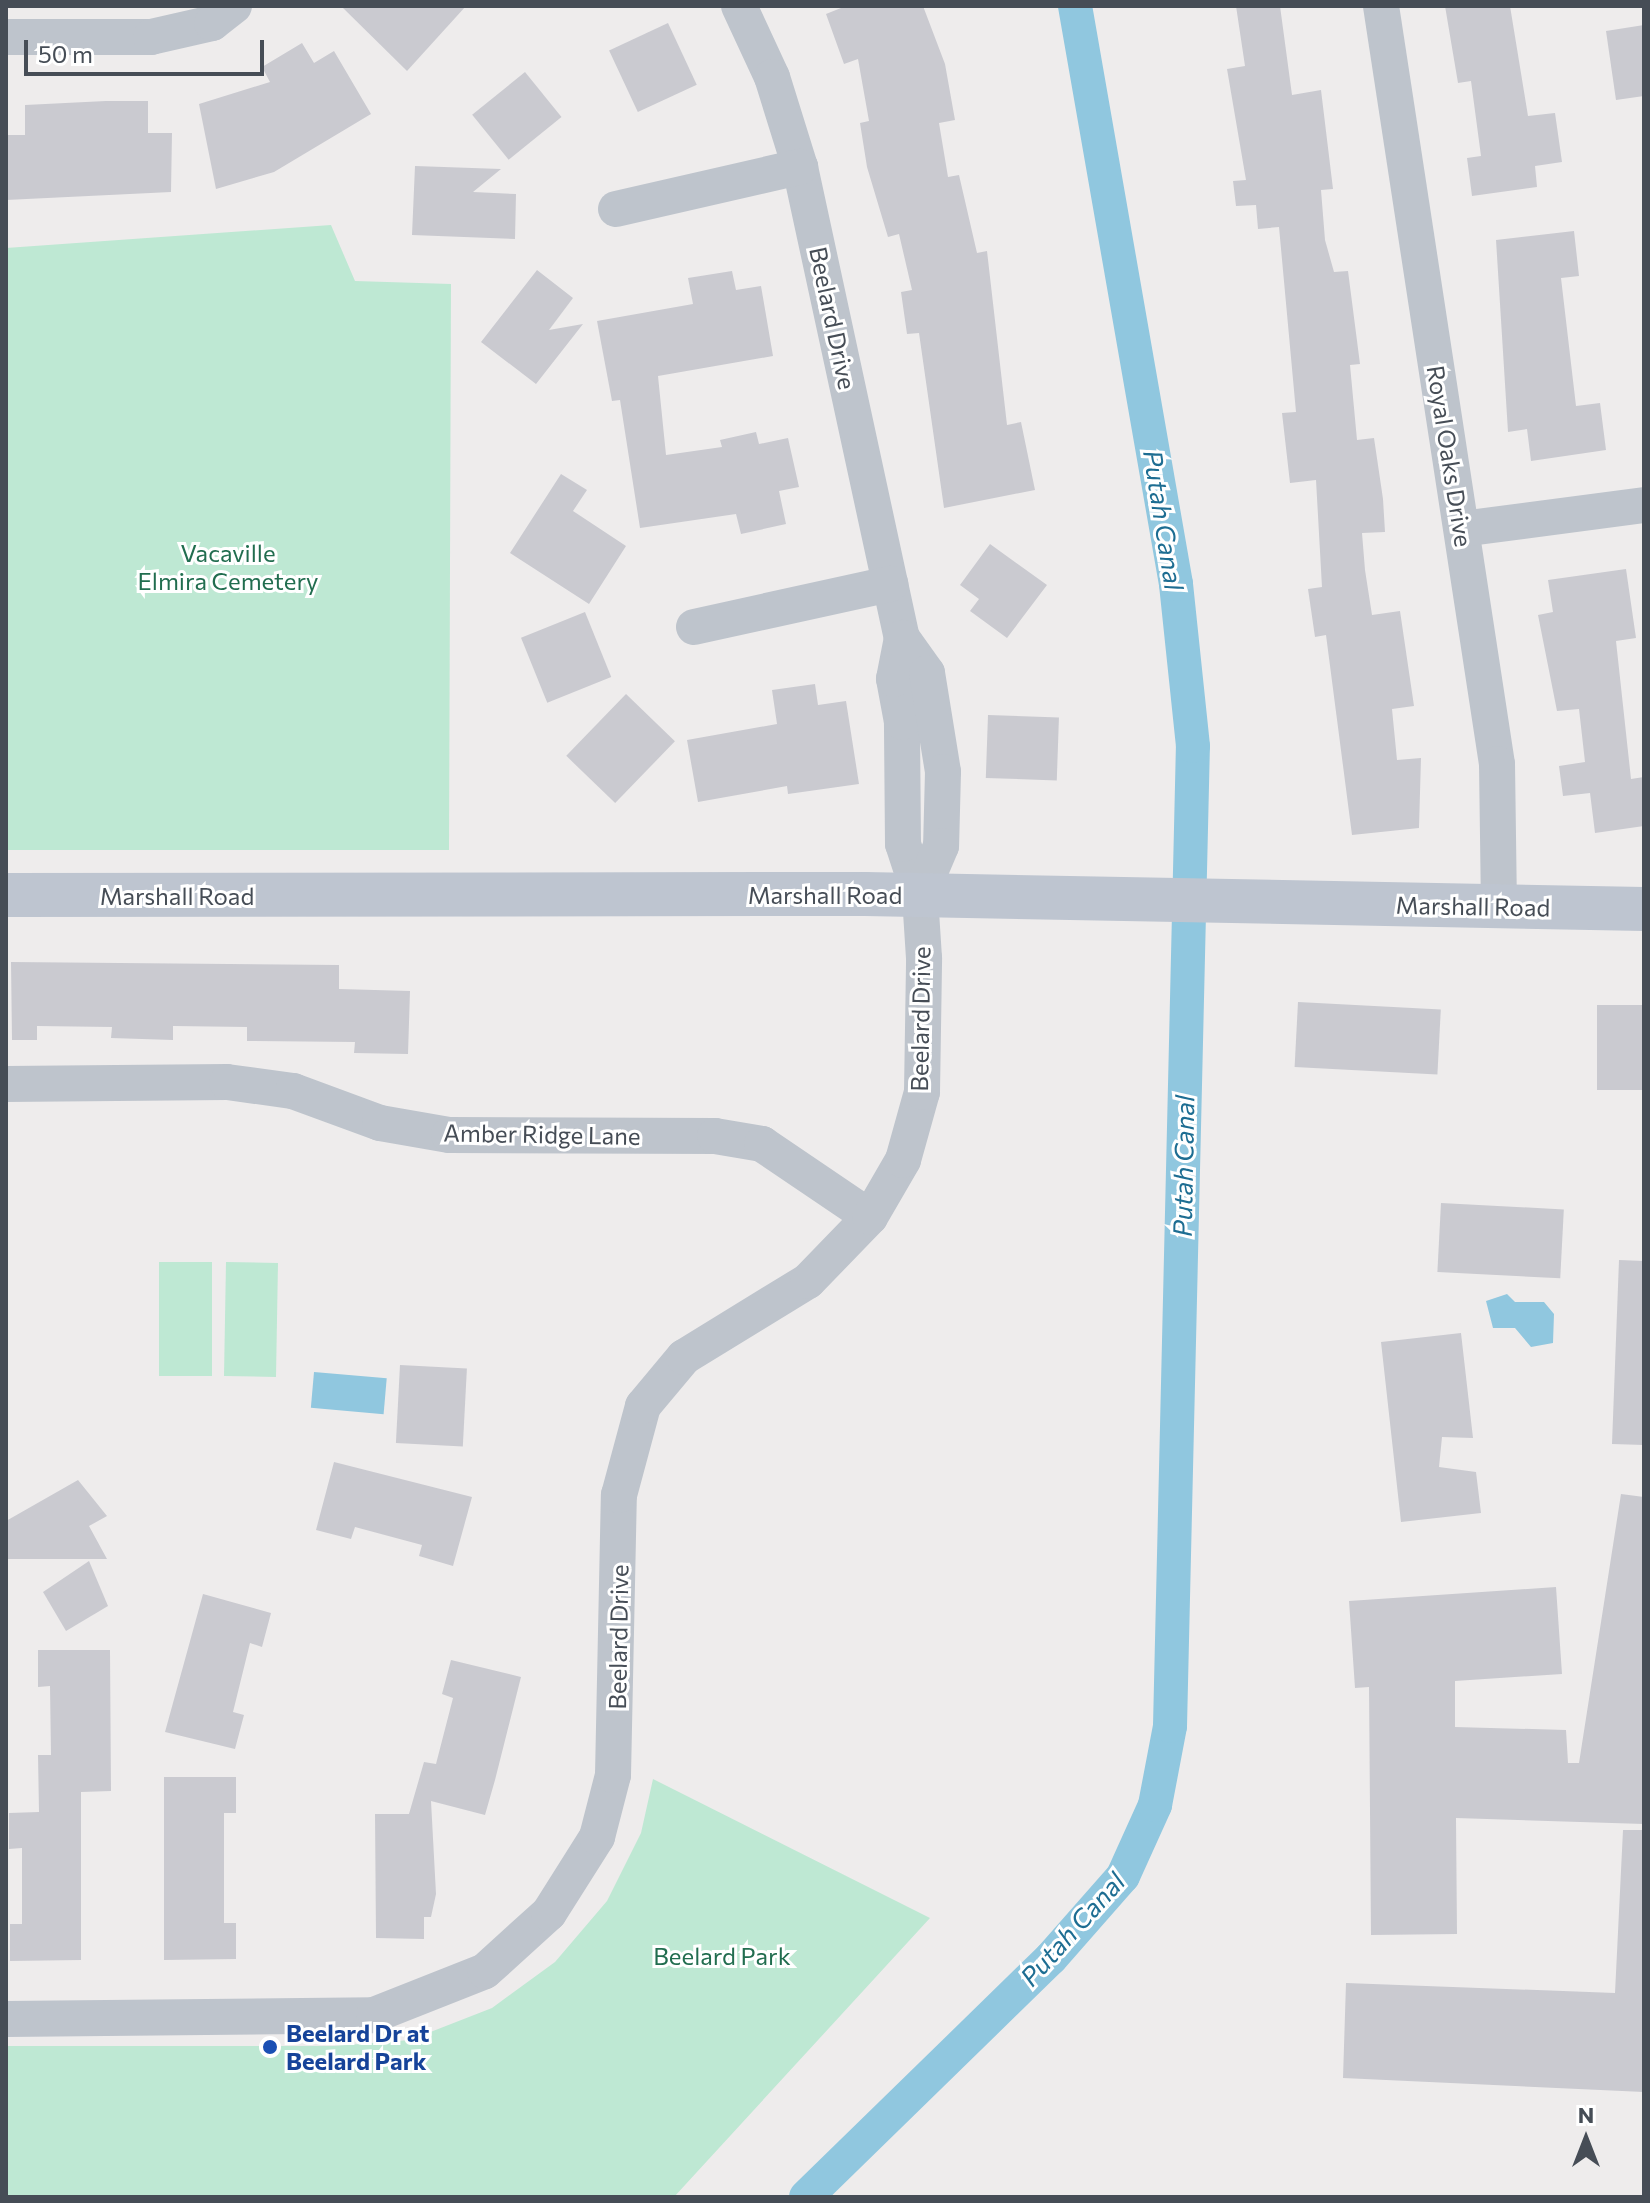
<!DOCTYPE html>
<html>
<head>
<meta charset="utf-8">
<style>
  body { margin:0 }
  #map { position:relative; width:1650px; height:2203px; overflow:hidden; background:#eeecec; font-family:Commissioner,sans-serif }
  div>[style] { position:absolute }
  .green>* { inset:0; background:#bee8d3; transform-origin:0 0 }
  .water>* { inset:0; background:#90c7df; transform-origin:0 0 }
  .canal>* { height:34px; margin:-17px; padding:0 17px; transform-origin:17px; border-radius:17px; background:#90c7df }
  .building>* { inset:0; background:#cacad0; transform-origin:0 0 }
  .street>* { height:36px; margin:-18px; padding:0 18px; transform-origin:18px; border-radius:18px; background:#bec4cc }
  .secondary>* { height:44px; margin:-22px; padding:0 22px; transform-origin:22px; border-radius:22px; background:#bec5d0 }
  .dots>* { width:22px; height:22px; translate:-50% -50%; box-sizing:border-box; border:4px solid #fff; border-radius:50% }
  span { translate:-50% -50%; white-space:nowrap; text-align:center; line-height:1.15; -webkit-text-stroke:6px #fff; paint-order:stroke }
  .street-label { font-size:24px; color:#464d56 }
  .park-label { font-size:24px; color:#216d4f }
  .transit-label { font-size:24px; color:#164399; font-weight:700 }
  .left { translate:0 -50%; text-align:left }
  .water-label { font-size:26px; color:#1d6d92; font-style:italic }
  .frame { position:absolute; inset:0; border:8px solid #464d56; pointer-events:none }
  .north { position:absolute; left:1546px; top:2099px; width:80px; height:80px; -webkit-text-stroke:6px #fff; paint-order:stroke; rotate:0deg; font-size:22px; font-weight:700; line-height:32px; text-align:center; color:#464d56 }
  .north::after { content:''; display:block; margin:auto; width:28px; height:36px; background:#464d56; clip-path:polygon(50% 0,100% 100%,50% 72%,0 100%) }
  .scale { position:absolute; left:24px; top:40px; width:240px; height:36px; box-sizing:border-box; border:4px solid #464d56; border-top:0; padding-left:10px; font-size:24px; line-height:28px; white-space:nowrap; color:#464d56; -webkit-text-stroke:6px #fff; paint-order:stroke }
</style>
</head>
<body>
<div id="map">
  <div class="green">
    <i style="clip-path:polygon(331px 225px,355px 281px,451px 284px,449px 850px,6px 850px,6px 248px)"></i>
    <i style="left:159px;top:1262px;width:53px;height:114px"></i>
    <i style="left:226px;top:1262px;width:52px;height:114px;rotate:1deg"></i>
    <i style="clip-path:polygon(653px 1779px,930px 1918px,674px 2197px,6px 2197px,6px 2046px,334px 2046px,410px 2040px,492px 2008px,555px 1962px,607px 1901px,641px 1833px)"></i>
  </div>
  <div class="water">
    <i style="clip-path:polygon(1507px 1294px,1515px 1302px,1544px 1302px,1554px 1314px,1553px 1343px,1531px 1347px,1515px 1328px,1493px 1328px,1486px 1301px)"></i>
    <i style="left:314px;top:1372px;width:73px;height:36px;rotate:5deg"></i>
  </div>
  <div class="canal">
    <i style="left:806px;top:2197px;width:342px;rotate:-44.3deg"></i>
    <i style="left:1051px;top:1958px;width:109px;rotate:-48.7deg"></i>
    <i style="left:1123px;top:1876px;width:78px;rotate:-65.7deg"></i>
    <i style="left:1155px;top:1805px;width:80px;rotate:-79.2deg"></i>
    <i style="left:1170px;top:1726px;width:980px;rotate:-88.66deg"></i>
    <i style="left:1193px;top:746px;width:163px;rotate:-96deg"></i>
    <i style="left:1176px;top:584px;width:587px;rotate:-99.91deg"></i>
  </div>
  <div class="building">
    <i style="clip-path:polygon(341px 6px,466px 6px,407px 71px)"></i>
    <i style="clip-path:polygon(846px 6px,923px 6px,945px 64px,955px 120px,939px 123px,948px 177px,959px 175px,977px 253px,987px 251px,1007px 425px,1021px 422px,1035px 490px,944px 508px,919px 333px,907px 334px,901px 292px,912px 290px,899px 234px,888px 237px,867px 167px,860px 123px,869px 121px,858px 59px,844px 64px,826px 14px)"></i>
    <i style="clip-path:polygon(1236px 6px,1280px 6px,1292px 95px,1321px 90px,1333px 189px,1321px 190px,1325px 240px,1334px 272px,1348px 271px,1360px 364px,1350px 365px,1357px 440px,1374px 438px,1383px 499px,1385px 532px,1362px 533px,1365px 570px,1372px 615px,1400px 611px,1414px 706px,1392px 709px,1397px 760px,1421px 758px,1419px 828px,1352px 835px,1326px 635px,1315px 637px,1308px 589px,1322px 587px,1316px 480px,1290px 483px,1282px 413px,1296px 412px,1279px 227px,1258px 229px,1256px 205px,1236px 206px,1233px 181px,1246px 180px,1227px 69px,1245px 66px)"></i>
    <i style="clip-path:polygon(1445px 6px,1510px 6px,1528px 116px,1555px 113px,1562px 162px,1535px 166px,1537px 187px,1472px 196px,1467px 158px,1481px 156px,1471px 81px,1458px 83px)"></i>
    <i style="left:668px;top:23px;width:68px;height:65px;rotate:65deg"></i>
    <i style="clip-path:polygon(1644px 25px,1644px 96px,1616px 100px,1606px 31px)"></i>
    <i style="clip-path:polygon(302px 43px,314px 63px,334px 51px,371px 114px,274px 172px,216px 189px,199px 104px,270px 82px,262px 67px)"></i>
    <i style="left:525px;top:72px;width:58px;height:68px;rotate:51deg"></i>
    <i style="clip-path:polygon(106px 101px,148px 101px,148px 133px,172px 133px,171px 192px,6px 200px,6px 135px,25px 135px,25px 105px)"></i>
    <i style="clip-path:polygon(415px 166px,501px 169px,473px 192px,516px 194px,515px 239px,412px 235px)"></i>
    <i style="clip-path:polygon(1574px 231px,1579px 276px,1561px 278px,1576px 406px,1600px 403px,1606px 450px,1531px 461px,1527px 429px,1508px 432px,1496px 240px)"></i>
    <i style="clip-path:polygon(537px 270px,573px 298px,549px 330px,583px 324px,536px 384px,481px 342px)"></i>
    <i style="clip-path:polygon(732px 271px,736px 290px,761px 286px,773px 356px,658px 376px,666px 455px,722px 447px,720px 440px,756px 432px,759px 444px,788px 438px,799px 487px,779px 491px,786px 524px,741px 534px,736px 514px,640px 528px,620px 400px,612px 401px,597px 321px,693px 304px,688px 278px)"></i>
    <i style="clip-path:polygon(561px 474px,587px 490px,573px 511px,626px 546px,589px 604px,510px 553px)"></i>
    <i style="clip-path:polygon(990px 544px,1047px 585px,1007px 638px,970px 611px,979px 599px,960px 585px)"></i>
    <i style="clip-path:polygon(1626px 569px,1636px 638px,1616px 641px,1631px 779px,1644px 777px,1644px 826px,1595px 833px,1590px 793px,1563px 796px,1559px 766px,1585px 762px,1579px 709px,1557px 711px,1538px 615px,1553px 612px,1548px 580px)"></i>
    <i style="left:585px;top:612px;width:70px;height:69px;rotate:68deg"></i>
    <i style="clip-path:polygon(815px 684px,818px 705px,846px 701px,859px 784px,788px 794px,787px 786px,698px 802px,687px 740px,777px 724px,772px 690px)"></i>
    <i style="left:626px;top:694px;width:68px;height:86px;rotate:44deg"></i>
    <i style="left:988px;top:715px;width:71px;height:63px;rotate:2deg"></i>
    <i style="clip-path:polygon(11px 962px,339px 965px,339px 989px,410px 991px,408px 1054px,354px 1053px,355px 1042px,247px 1041px,247px 1027px,173px 1026px,173px 1040px,111px 1038px,112px 1027px,37px 1026px,37px 1040px,12px 1040px)"></i>
    <i style="left:1298px;top:1002px;width:143px;height:65px;rotate:3deg"></i>
    <i style="left:1597px;top:1005px;width:47px;height:85px"></i>
    <i style="left:1441px;top:1203px;width:123px;height:69px;rotate:3deg"></i>
    <i style="clip-path:polygon(1619px 1260px,1644px 1261px,1644px 1445px,1612px 1444px)"></i>
    <i style="clip-path:polygon(1461px 1333px,1473px 1438px,1442px 1437px,1439px 1467px,1476px 1472px,1481px 1513px,1401px 1522px,1381px 1342px)"></i>
    <i style="left:400px;top:1365px;width:67px;height:78px;rotate:3deg"></i>
    <i style="clip-path:polygon(334px 1462px,472px 1497px,453px 1566px,419px 1556px,422px 1545px,355px 1527px,351px 1539px,316px 1530px)"></i>
    <i style="clip-path:polygon(78px 1480px,107px 1516px,89px 1526px,107px 1559px,6px 1559px,6px 1521px)"></i>
    <i style="clip-path:polygon(1621px 1494px,1644px 1497px,1644px 1824px,1456px 1818px,1457px 1934px,1371px 1935px,1369px 1687px,1355px 1688px,1349px 1601px,1556px 1587px,1562px 1674px,1455px 1681px,1455px 1727px,1566px 1730px,1568px 1763px,1579px 1763px)"></i>
    <i style="clip-path:polygon(89px 1561px,108px 1606px,66px 1631px,43px 1592px)"></i>
    <i style="clip-path:polygon(203px 1594px,271px 1613px,262px 1647px,250px 1643px,233px 1712px,244px 1715px,235px 1749px,165px 1732px)"></i>
    <i style="clip-path:polygon(38px 1650px,110px 1650px,111px 1791px,81px 1792px,81px 1960px,10px 1961px,10px 1924px,22px 1924px,22px 1848px,9px 1849px,9px 1813px,39px 1812px,38px 1755px,51px 1755px,50px 1686px,38px 1687px)"></i>
    <i style="clip-path:polygon(451px 1660px,521px 1677px,495px 1780px,485px 1815px,431px 1801px,436px 1894px,431px 1917px,424px 1917px,424px 1939px,376px 1938px,375px 1814px,409px 1814px,424px 1762px,436px 1764px,453px 1698px,442px 1694px)"></i>
    <i style="clip-path:polygon(164px 1777px,236px 1777px,236px 1813px,224px 1813px,224px 1923px,236px 1923px,236px 1959px,164px 1960px)"></i>
    <i style="clip-path:polygon(1623px 1830px,1644px 1830px,1644px 2092px,1343px 2078px,1346px 1983px,1615px 1993px)"></i>
  </div>
  <div class="street">
    <i style="left:739px;top:6px;width:78px;rotate:65.1deg"></i>
    <i style="left:772px;top:77px;width:94px;rotate:72.7deg"></i>
    <i style="left:800px;top:167px;width:482px;rotate:77.8deg"></i>
    <i style="left:1381px;top:6px;width:767px;rotate:81.3deg"></i>
    <i style="left:1497px;top:764px;width:143px;rotate:89.2deg"></i>
    <i style="left:6px;top:37px;width:145px"></i>
    <i style="left:151px;top:37px;width:63px;rotate:-12.9deg"></i>
    <i style="left:212px;top:23px;width:28px;rotate:-38deg"></i>
    <i style="left:616px;top:209px;width:189px;rotate:-12.9deg"></i>
    <i style="left:1462px;top:529px;width:184px;rotate:-7.5deg"></i>
    <i style="left:694px;top:627px;width:201px;rotate:-12.4deg"></i>
    <i style="left:6px;top:1084px;width:221px;rotate:-0.5deg"></i>
    <i style="left:227px;top:1082px;width:67px;rotate:7.8deg"></i>
    <i style="left:293px;top:1091px;width:93px;rotate:20.2deg"></i>
    <i style="left:380px;top:1123px;width:70px;rotate:9.9deg"></i>
    <i style="left:449px;top:1135px;width:266px;rotate:0.2deg"></i>
    <i style="left:715px;top:1136px;width:48px;rotate:9.7deg"></i>
    <i style="left:762px;top:1144px;width:130px;rotate:34.1deg"></i>
    <i style="left:6px;top:2019px;width:368px;rotate:-0.6deg"></i>
    <i style="left:374px;top:2015px;width:119px;rotate:-21.6deg"></i>
    <i style="left:485px;top:1971px;width:86px;rotate:-42.2deg"></i>
    <i style="left:549px;top:1913px;width:90px;rotate:-57.7deg"></i>
    <i style="left:597px;top:1837px;width:64px;rotate:-75.5deg"></i>
    <i style="left:613px;top:1775px;width:280px;rotate:-88.8deg"></i>
    <i style="left:619px;top:1495px;width:92px;rotate:-74.9deg"></i>
    <i style="left:643px;top:1406px;width:64px;rotate:-50.1deg"></i>
    <i style="left:684px;top:1357px;width:145px;rotate:-31.5deg"></i>
    <i style="left:808px;top:1281px;width:89px;rotate:-45.9deg"></i>
    <i style="left:870px;top:1217px;width:66px;rotate:-59.9deg"></i>
    <i style="left:903px;top:1160px;width:71px;rotate:-74.4deg"></i>
    <i style="left:922px;top:1092px;width:134px;rotate:-89.1deg"></i>
    <i style="left:924px;top:958px;width:62px;rotate:-93.7deg"></i>
    <i style="left:920px;top:896px;width:55px;rotate:-108.1deg"></i>
    <i style="left:903px;top:844px;width:122px;rotate:-90.5deg"></i>
    <i style="left:902px;top:722px;width:44px;rotate:-100.5deg"></i>
    <i style="left:894px;top:679px;width:42px;rotate:-79deg"></i>
    <i style="left:902px;top:638px;width:43px;rotate:54.5deg"></i>
    <i style="left:927px;top:673px;width:100px;rotate:80.8deg"></i>
    <i style="left:943px;top:772px;width:74px;rotate:91.5deg"></i>
    <i style="left:941px;top:846px;width:54px;rotate:112.8deg"></i>
  </div>
  <div class="secondary">
    <i style="left:6px;top:895px;width:859px;rotate:-0.07deg"></i>
    <i style="left:865px;top:894px;width:779px;rotate:1.1deg"></i>
  </div>
  <div class="dots">
    <i style="left:270px;top:2047px;background:#1a4fb4"></i>
  </div>
  <div class="street-label">
    <span style="left:833px;top:318px;rotate:78deg">Beelard Drive</span>
    <span style="left:1450px;top:456px;rotate:81deg">Royal Oaks Drive</span>
    <span style="left:825px;top:895px">Marshall Road</span>
    <span style="left:177px;top:896px">Marshall Road</span>
    <span style="left:1473px;top:906px;rotate:1deg">Marshall Road</span>
    <span style="left:920px;top:1019px;rotate:-89deg">Beelard Drive</span>
    <span style="left:542px;top:1134px;rotate:1deg">Amber Ridge Lane</span>
    <span style="left:618px;top:1637px;rotate:-89deg">Beelard Drive</span>
  </div>
  <div class="park-label">
    <span style="left:228px;top:567px">Vacaville<br>Elmira Cemetery</span>
    <span style="left:722px;top:1956px">Beelard Park</span>
  </div>
  <div class="transit-label">
    <span class="left" style="left:286px;top:2047px">Beelard Dr at<br>Beelard Park</span>
  </div>
  <div class="water-label">
    <span style="left:1164px;top:520px;rotate:81deg">Putah Canal</span>
    <span style="left:1183px;top:1166px;rotate:-89deg">Putah Canal</span>
    <span style="left:1072px;top:1929px;rotate:-48deg">Putah Canal</span>
  </div>
  <div class="frame"></div>
  <div class="north">N</div>
  <div class="scale">50 m</div>
</div>
</body>
</html>
